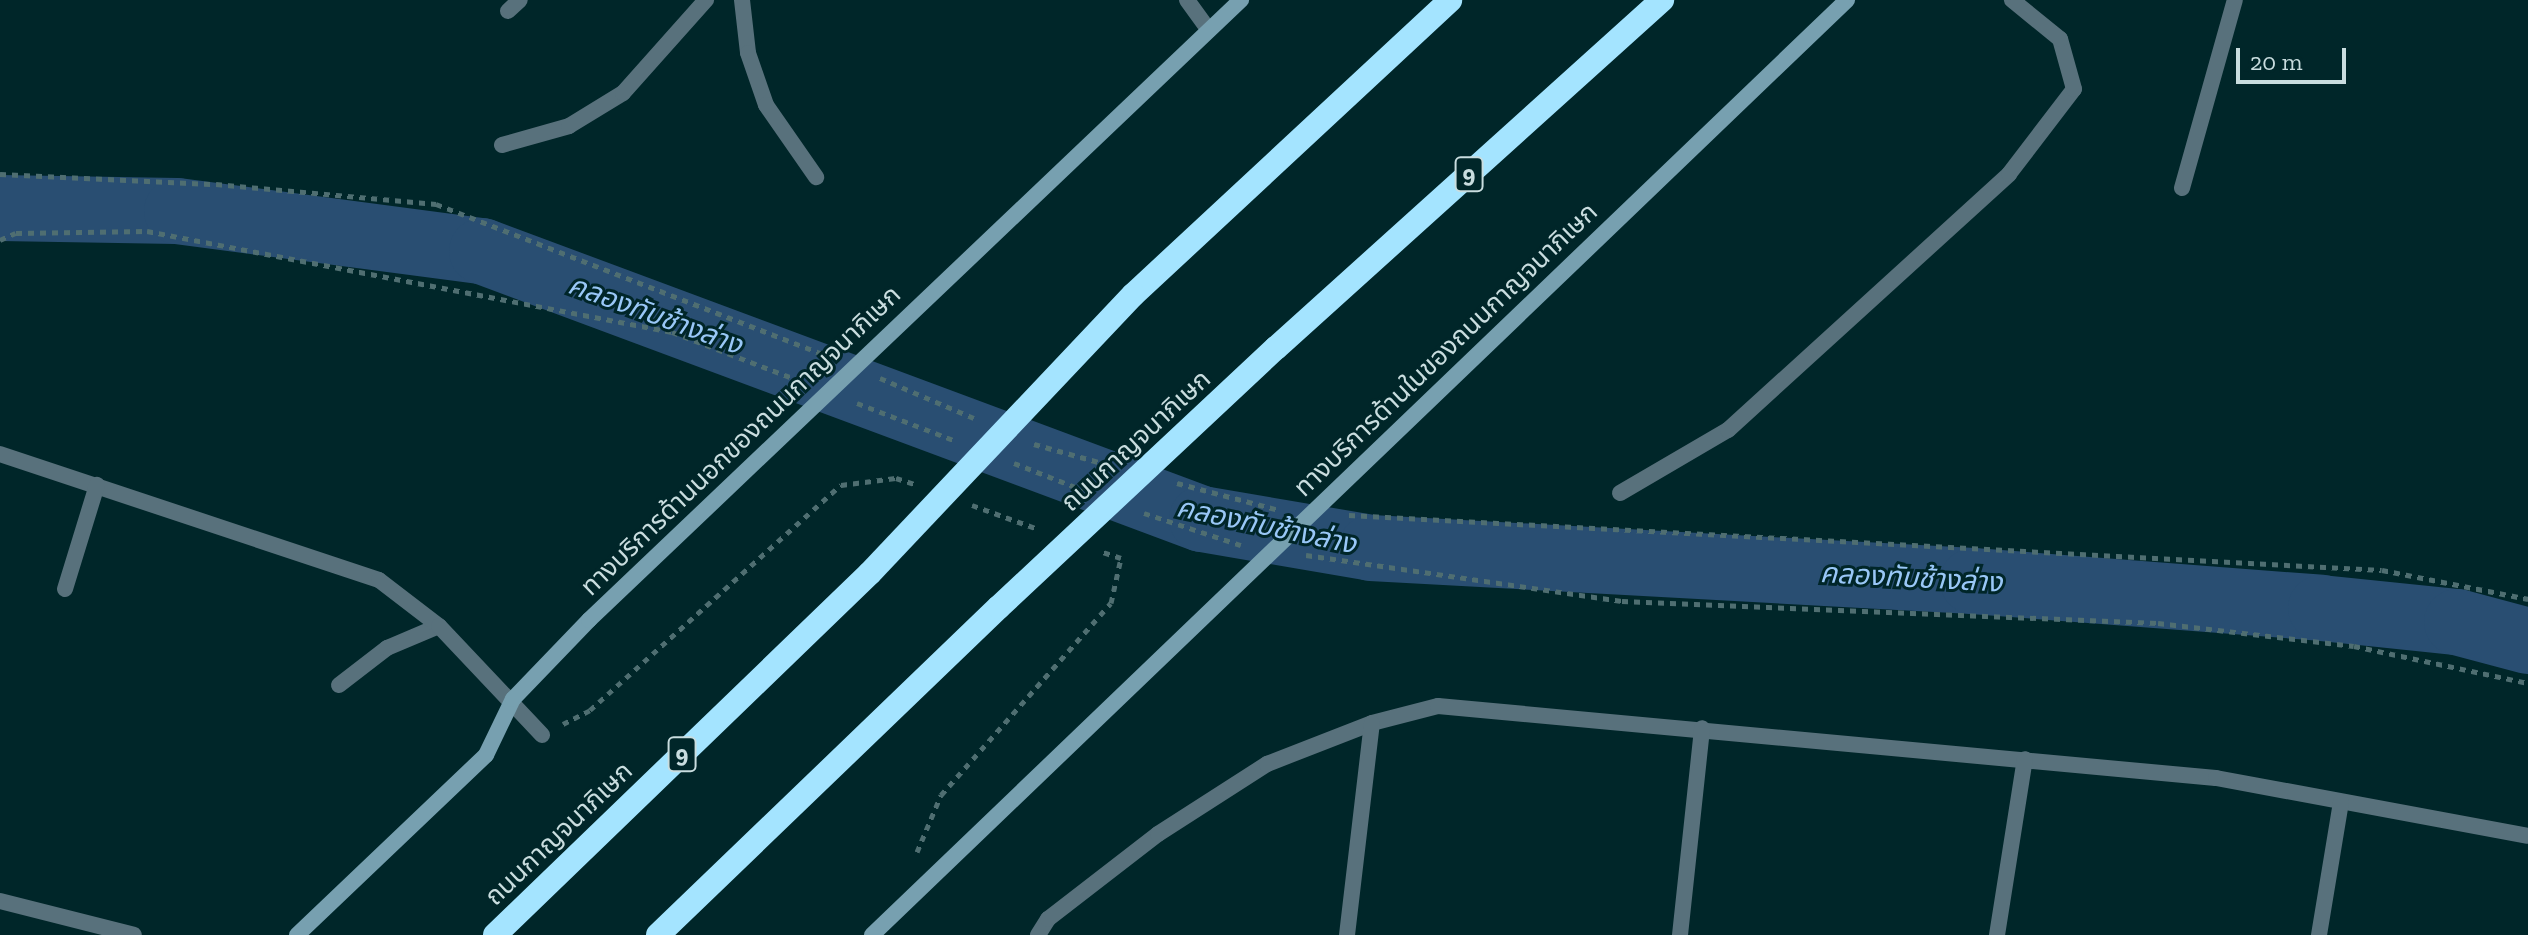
<!DOCTYPE html>
<html>
<head>
<meta charset="utf-8">
<style>
  body { margin:0 }
  #map { position:relative; width:2528px; height:935px; overflow:hidden; background:#002629; font-family:"Zilla Slab","Noto Sans Thai",serif }
  div>[style] { position:absolute }
  .river>* { height:66px; margin:-33px; padding:0 33px; transform-origin:33px; border-radius:33px; background:#294e72 }
  .path>* { height:5px; margin-top:-2.5px; transform-origin:0; background:repeating-linear-gradient(90deg,#4f6e71 0 6px,transparent 0 12px) }
  .service>* { height:16px; margin:-8px; padding:0 8px; transform-origin:8px; border-radius:8px; background:#58717c }
  .minor>* { height:16px; margin:-8px; padding:0 8px; transform-origin:8px; border-radius:8px; background:#58717c }
  .secondary>* { height:16px; margin:-8px; padding:0 8px; transform-origin:8px; border-radius:8px; background:#77a0b0 }
  .motorway>* { height:24px; margin:-12px; padding:0 12px; transform-origin:12px; border-radius:12px; background:#a4e4ff }
  .motorway-bridge>* { height:24px; margin:-12px; padding:0 12px; transform-origin:12px; border-radius:12px; background:#a4e4ff }
  span { translate:-50% -50%; white-space:nowrap; text-align:center; line-height:1.15; -webkit-text-stroke:6px #002629; paint-order:stroke }
  .shield-label span { padding:2px 6px; background:#002629; border:2px solid; border-radius:6px; -webkit-text-stroke-width:0 }
  .shield-label { font-size:24px; color:#c9dddf; font-weight:700 }
  .street-label { font-size:26px; color:#c9dddf }
  .water-label { font-size:28px; color:#99c7f7; font-style:italic }
  .scale { position:absolute; left:2236px; top:48px; width:110px; height:36px; box-sizing:border-box; border:4px solid #c9dddf; border-top:0; padding-left:10px; font-size:24px; line-height:28px; white-space:nowrap; color:#c9dddf; -webkit-text-stroke:6px #002629; paint-order:stroke }
</style>
</head>
<body>
<div id="map">
  <div class="river">
    <i style="left:0;top:208px;width:177px;rotate:1deg"></i>
    <i style="left:177px;top:211px;width:308px;rotate:7.5deg"></i>
    <i style="left:482px;top:251px;width:768px;rotate:20.42deg"></i>
    <i style="left:1202px;top:519px;width:171px;rotate:9.7deg"></i>
    <i style="left:1371px;top:548px;width:603px;rotate:3.14deg"></i>
    <i style="left:1973px;top:581px;width:349px;rotate:4.4deg"></i>
    <i style="left:2321px;top:608px;width:137px;rotate:5.9deg"></i>
    <i style="left:2457px;top:622px;width:73px;rotate:15deg"></i>
  </div>
  <div class="path">
    <i style="left:0;top:174px;width:216px;rotate:2.7deg"></i>
    <i style="left:216px;top:184px;width:221px;rotate:5.2deg"></i>
    <i style="left:436px;top:204px;width:423px;rotate:21.2deg"></i>
    <i style="left:0;top:240px;width:17px;rotate:-24deg"></i>
    <i style="left:16px;top:233px;width:131px;rotate:-0.9deg"></i>
    <i style="left:147px;top:231px;width:535px;rotate:10.89deg"></i>
    <i style="left:672px;top:332px;width:140px;rotate:20.9deg"></i>
    <i style="left:880px;top:378px;width:102px;rotate:23.1deg"></i>
    <i style="left:857px;top:403px;width:106px;rotate:21deg"></i>
    <i style="left:1034px;top:444px;width:78px;rotate:15.6deg"></i>
    <i style="left:1014px;top:463px;width:74px;rotate:21.4deg"></i>
    <i style="left:1177px;top:483px;width:106px;rotate:14.8deg"></i>
    <i style="left:972px;top:505px;width:70px;rotate:20deg"></i>
    <i style="left:1144px;top:513px;width:102px;rotate:18.3deg"></i>
    <i style="left:1349px;top:515px;width:1034px;rotate:3.05deg"></i>
    <i style="left:2382px;top:570px;width:149px;rotate:11.2deg"></i>
    <i style="left:1306px;top:555px;width:319px;rotate:8.3deg"></i>
    <i style="left:1622px;top:601px;width:536px;rotate:2.35deg"></i>
    <i style="left:2158px;top:623px;width:197px;rotate:6.7deg"></i>
    <i style="left:2354px;top:646px;width:178px;rotate:12deg"></i>
    <i style="left:563px;top:724px;width:30px;rotate:-27deg"></i>
    <i style="left:590px;top:710px;width:337px;rotate:-41.9deg"></i>
    <i style="left:841px;top:485px;width:55px;rotate:-7.3deg"></i>
    <i style="left:896px;top:478px;width:19px;rotate:18deg"></i>
    <i style="left:917px;top:852px;width:62px;rotate:-67.2deg"></i>
    <i style="left:941px;top:795px;width:256px;rotate:-48.5deg"></i>
    <i style="left:1111px;top:603px;width:46px;rotate:-77.5deg"></i>
    <i style="left:1121px;top:558px;width:22px;rotate:-162deg"></i>
  </div>
  <div class="service">
    <i style="left:2182px;top:188px;width:195px;rotate:-74.3deg"></i>
    <i style="left:1620px;top:493px;width:125px;rotate:-30.3deg"></i>
    <i style="left:1728px;top:430px;width:380px;rotate:-42.3deg"></i>
    <i style="left:2009px;top:174px;width:107px;rotate:-52.6deg"></i>
    <i style="left:2074px;top:89px;width:52px;rotate:-105.6deg"></i>
    <i style="left:2060px;top:39px;width:62px;rotate:-140.9deg"></i>
    <i style="left:339px;top:685px;width:61px;rotate:-37.6deg"></i>
    <i style="left:387px;top:648px;width:56px;rotate:-22.9deg"></i>
  </div>
  <div class="minor">
    <i style="left:742px;top:0;width:53px;rotate:83.5deg"></i>
    <i style="left:748px;top:53px;width:55px;rotate:70.9deg"></i>
    <i style="left:766px;top:105px;width:88px;rotate:55.2deg"></i>
    <i style="left:1187px;top:0;width:37px;rotate:54deg"></i>
    <i style="left:508px;top:11px;width:16px;rotate:-43deg"></i>
    <i style="left:502px;top:145px;width:70px;rotate:-15.8deg"></i>
    <i style="left:569px;top:126px;width:63px;rotate:-31.4deg"></i>
    <i style="left:623px;top:93px;width:125px;rotate:-48.3deg"></i>
    <i style="left:0;top:454px;width:399px;rotate:18.4deg"></i>
    <i style="left:379px;top:580px;width:76px;rotate:37.5deg"></i>
    <i style="left:439px;top:626px;width:150px;rotate:46.6deg"></i>
    <i style="left:65px;top:589px;width:109px;rotate:-72.9deg"></i>
    <i style="left:0;top:901px;width:138px;rotate:14.2deg"></i>
    <i style="left:1038px;top:935px;width:19px;rotate:-58deg"></i>
    <i style="left:1048px;top:919px;width:139px;rotate:-37.7deg"></i>
    <i style="left:1158px;top:834px;width:130px;rotate:-32.7deg"></i>
    <i style="left:1267px;top:764px;width:113px;rotate:-21.3deg"></i>
    <i style="left:1372px;top:723px;width:68px;rotate:-14.4deg"></i>
    <i style="left:1438px;top:706px;width:781px;rotate:5.29deg"></i>
    <i style="left:2216px;top:778px;width:317px;rotate:10.5deg"></i>
    <i style="left:1347px;top:935px;width:213px;rotate:-83.3deg"></i>
    <i style="left:1680px;top:935px;width:208px;rotate:-83.9deg"></i>
    <i style="left:1997px;top:935px;width:178px;rotate:-81deg"></i>
    <i style="left:2319px;top:935px;width:135px;rotate:-80.6deg"></i>
  </div>
  <div class="secondary">
    <i style="left:297px;top:935px;width:261px;rotate:-43.6deg"></i>
    <i style="left:486px;top:755px;width:62px;rotate:-64.3deg"></i>
    <i style="left:513px;top:699px;width:110px;rotate:-46.1deg"></i>
    <i style="left:589px;top:620px;width:900px;rotate:-43.56deg"></i>
    <i style="left:872px;top:935px;width:1351px;rotate:-43.8deg"></i>
  </div>
  <div class="motorway">
    <i style="left:1133px;top:295px;width:433px;rotate:-42.9deg"></i>
    <i style="left:1276px;top:348px;width:520px;rotate:-42.04deg"></i>
    <i style="left:495px;top:935px;width:521px;rotate:-43.99deg"></i>
    <i style="left:658px;top:935px;width:473px;rotate:-43.9deg"></i>
  </div>
  <div class="motorway-bridge">
    <i style="left:870px;top:573px;width:383px;rotate:-46.6deg"></i>
    <i style="left:999px;top:607px;width:379px;rotate:-43.1deg"></i>
  </div>
  <div class="shield-label">
    <span style="left:1469px;top:174px">9</span>
    <span style="left:682px;top:754px">9</span>
  </div>
  <div class="street-label">
    <span style="left:1446px;top:350px;rotate:-44deg">ทางบริการด้านในของถนนกาญจนาภิเษก</span>
    <span style="left:741px;top:441px;rotate:-44deg">ทางบริการด้านนอกของถนนกาญจนาภิเษก</span>
    <span style="left:1136px;top:441px;rotate:-43deg">ถนนกาญจนาภิเษก</span>
    <span style="left:559px;top:834px;rotate:-44deg">ถนนกาญจนาภิเษก</span>
  </div>
  <div class="water-label">
    <span style="left:655px;top:315px;rotate:20deg">คลองทับช้างล่าง</span>
    <span style="left:1266px;top:526px;rotate:12deg">คลองทับช้างล่าง</span>
    <span style="left:1911px;top:578px;rotate:3deg">คลองทับช้างล่าง</span>
  </div>
  <div class="scale">20 m</div>
</div>
</body>
</html>
